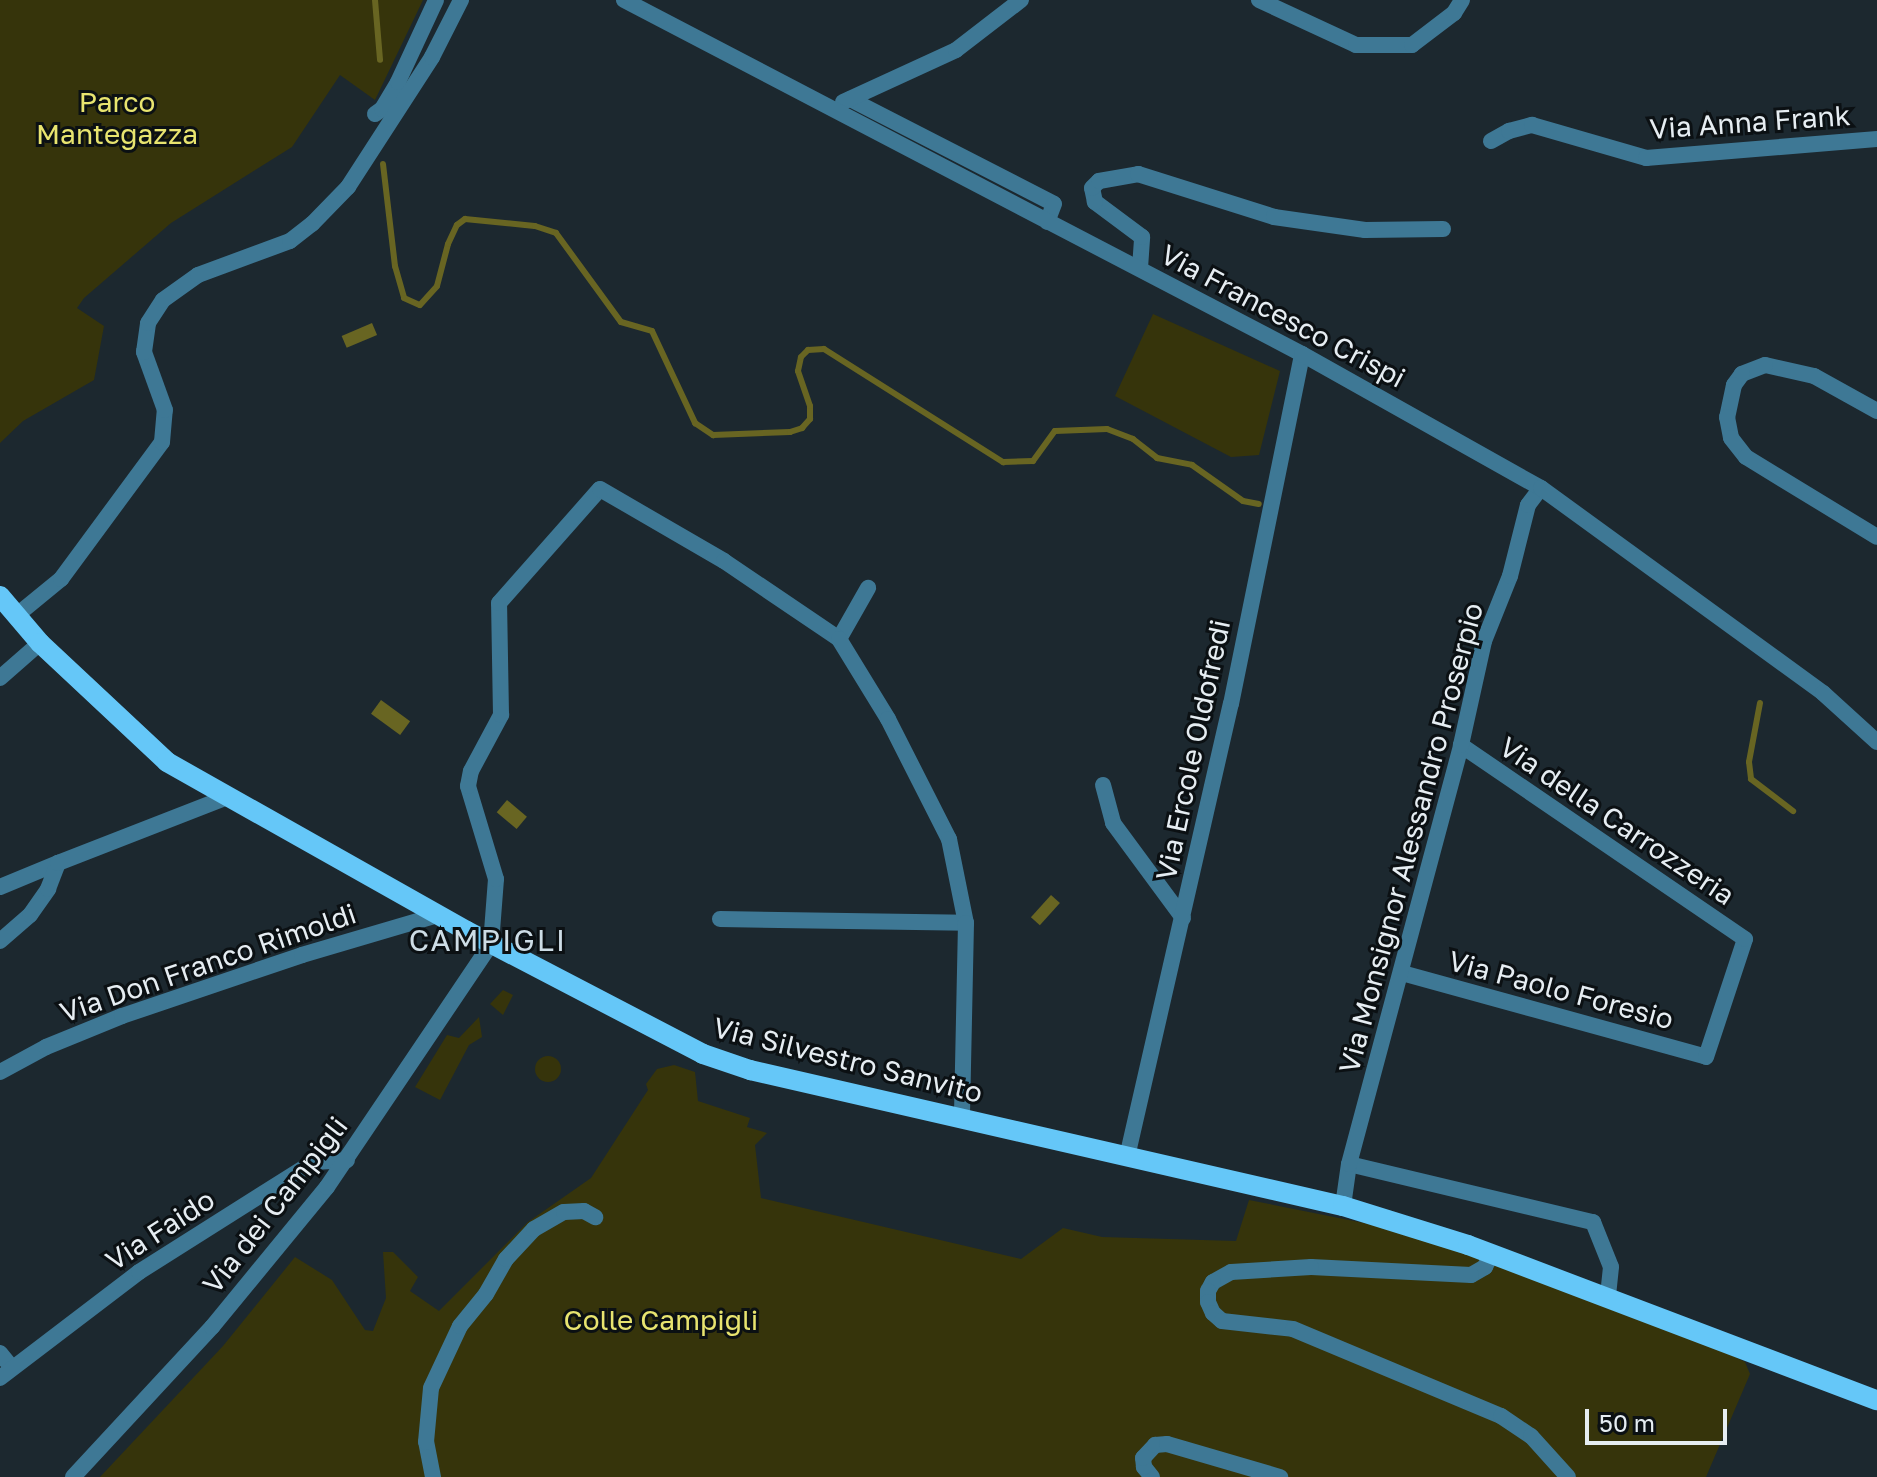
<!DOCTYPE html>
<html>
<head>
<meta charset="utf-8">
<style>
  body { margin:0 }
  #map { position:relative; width:1877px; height:1477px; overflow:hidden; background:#1c282f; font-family:"Golos Text",sans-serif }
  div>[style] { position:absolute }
  .green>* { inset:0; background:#36340b }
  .round { border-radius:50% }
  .water>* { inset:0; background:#686522; transform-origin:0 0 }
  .stream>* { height:6px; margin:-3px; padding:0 3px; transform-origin:3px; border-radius:3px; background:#686522 }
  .minor>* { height:16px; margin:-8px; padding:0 8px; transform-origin:8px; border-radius:8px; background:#3e7895 }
  .tertiary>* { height:16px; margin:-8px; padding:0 8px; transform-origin:8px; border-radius:8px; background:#3e7895 }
  .primary>* { height:20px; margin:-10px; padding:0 10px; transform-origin:10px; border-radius:10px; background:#65c7f8 }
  span { translate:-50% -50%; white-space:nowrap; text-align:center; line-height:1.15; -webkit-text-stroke:6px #0b1013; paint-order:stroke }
  .park-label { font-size:28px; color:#e8e46f }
  .street-label { font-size:28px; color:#e6edf2 }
  .neighbourhood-label { font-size:30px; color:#cddce5; letter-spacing:2px }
  .scale { position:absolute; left:1585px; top:1409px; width:142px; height:36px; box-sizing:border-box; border:4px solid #e6edf2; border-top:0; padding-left:10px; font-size:24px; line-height:28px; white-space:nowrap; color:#e6edf2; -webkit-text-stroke:6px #0b1013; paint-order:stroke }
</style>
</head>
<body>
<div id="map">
  <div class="green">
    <i style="clip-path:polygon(0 0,423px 0,375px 100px,340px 75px,292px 147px,171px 223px,84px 298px,77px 308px,104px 326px,94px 380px,23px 421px,0 443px)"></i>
    <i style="clip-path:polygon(1153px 314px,1280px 371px,1259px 455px,1231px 457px,1115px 396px)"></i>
    <i style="clip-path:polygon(503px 990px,513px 995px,503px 1015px,490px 1004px)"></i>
    <i style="clip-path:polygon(479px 1017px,482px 1037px,469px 1045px,440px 1100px,415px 1087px,447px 1035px,459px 1038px)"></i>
    <i class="round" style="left:535px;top:1056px;width:26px;height:26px"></i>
    <i style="clip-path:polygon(674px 1065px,695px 1072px,698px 1101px,750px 1118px,747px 1127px,767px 1133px,755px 1145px,761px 1198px,1021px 1259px,1063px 1228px,1102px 1237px,1236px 1241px,1249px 1200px,1414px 1233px,1707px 1343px,1745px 1362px,1750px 1374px,1706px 1477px,100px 1477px,223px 1346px,295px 1257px,332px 1280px,365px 1330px,373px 1331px,386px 1298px,383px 1252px,393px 1252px,418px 1277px,410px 1291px,439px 1311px,528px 1222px,591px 1178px,648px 1090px,646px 1084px,657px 1069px)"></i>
  </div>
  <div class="water">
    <i style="left:372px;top:323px;width:13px;height:33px;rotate:67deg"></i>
    <i style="left:381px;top:700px;width:36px;height:17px;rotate:36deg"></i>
    <i style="left:507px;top:800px;width:26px;height:16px;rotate:40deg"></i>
    <i style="left:1051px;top:895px;width:12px;height:30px;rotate:42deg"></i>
  </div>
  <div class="stream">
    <i style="left:375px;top:0;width:60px;rotate:85.2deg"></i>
    <i style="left:383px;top:164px;width:103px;rotate:83.3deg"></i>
    <i style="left:395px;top:266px;width:33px;rotate:74deg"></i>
    <i style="left:404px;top:298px;width:17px;rotate:24deg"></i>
    <i style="left:420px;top:305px;width:25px;rotate:-48deg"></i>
    <i style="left:437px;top:286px;width:43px;rotate:-75.3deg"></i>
    <i style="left:448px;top:244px;width:21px;rotate:-65deg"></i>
    <i style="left:457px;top:225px;width:10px;rotate:-37deg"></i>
    <i style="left:465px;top:219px;width:70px;rotate:5.7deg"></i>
    <i style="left:535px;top:226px;width:22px;rotate:18deg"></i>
    <i style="left:556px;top:233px;width:110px;rotate:53.9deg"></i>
    <i style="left:621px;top:322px;width:32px;rotate:16deg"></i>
    <i style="left:652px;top:331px;width:102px;rotate:64.9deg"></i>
    <i style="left:695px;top:423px;width:22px;rotate:34deg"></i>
    <i style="left:713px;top:435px;width:77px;rotate:-2.2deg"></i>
    <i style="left:790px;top:432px;width:13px;rotate:-18deg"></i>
    <i style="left:802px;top:428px;width:12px;rotate:-48deg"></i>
    <i style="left:810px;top:419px;width:13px;rotate:-90deg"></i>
    <i style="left:810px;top:406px;width:37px;rotate:-109deg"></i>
    <i style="left:798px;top:371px;width:14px;rotate:-78deg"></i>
    <i style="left:801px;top:357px;width:10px;rotate:-45deg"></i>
    <i style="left:808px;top:350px;width:16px;rotate:-4deg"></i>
    <i style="left:824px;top:349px;width:212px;rotate:32.3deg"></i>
    <i style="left:1003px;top:462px;width:30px;rotate:-2deg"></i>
    <i style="left:1033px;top:461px;width:37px;rotate:-54deg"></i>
    <i style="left:1055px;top:431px;width:52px;rotate:-2.2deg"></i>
    <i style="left:1107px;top:429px;width:28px;rotate:21deg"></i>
    <i style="left:1133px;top:439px;width:31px;rotate:38deg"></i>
    <i style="left:1157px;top:458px;width:36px;rotate:11deg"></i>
    <i style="left:1192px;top:465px;width:62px;rotate:35.2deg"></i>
    <i style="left:1243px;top:501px;width:16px;rotate:11deg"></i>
    <i style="left:1760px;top:703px;width:60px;rotate:100.6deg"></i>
    <i style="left:1749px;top:762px;width:17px;rotate:83deg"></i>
    <i style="left:1751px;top:779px;width:53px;rotate:37.3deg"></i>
  </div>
  <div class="minor">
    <i style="left:1259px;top:0;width:107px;rotate:24.9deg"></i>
    <i style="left:1356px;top:45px;width:56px"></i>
    <i style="left:1412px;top:45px;width:53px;rotate:-37.3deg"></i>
    <i style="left:1454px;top:13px;width:15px;rotate:-58deg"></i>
    <i style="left:850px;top:99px;width:229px;rotate:27.2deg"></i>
    <i style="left:1054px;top:204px;width:19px;rotate:111deg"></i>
    <i style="left:843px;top:102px;width:124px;rotate:-24.7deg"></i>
    <i style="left:956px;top:50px;width:82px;rotate:-37.6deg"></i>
    <i style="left:375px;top:114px;width:9px;rotate:-36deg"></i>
    <i style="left:382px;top:109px;width:31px;rotate:-59deg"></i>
    <i style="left:398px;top:82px;width:90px;rotate:-65.1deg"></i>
    <i style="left:1491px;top:141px;width:21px;rotate:-29deg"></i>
    <i style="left:1509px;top:131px;width:24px;rotate:-15deg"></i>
    <i style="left:1532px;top:125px;width:119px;rotate:16.1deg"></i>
    <i style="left:1646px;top:158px;width:232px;rotate:-4.7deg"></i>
    <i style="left:1140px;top:268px;width:31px;rotate:-86deg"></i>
    <i style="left:1142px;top:237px;width:59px;rotate:-143.3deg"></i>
    <i style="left:1095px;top:202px;width:14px;rotate:-102deg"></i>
    <i style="left:1092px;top:188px;width:10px;rotate:-45deg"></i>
    <i style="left:1099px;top:181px;width:40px;rotate:-10deg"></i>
    <i style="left:1138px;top:174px;width:143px;rotate:17.5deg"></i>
    <i style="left:1274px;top:217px;width:92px;rotate:8.1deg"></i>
    <i style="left:1365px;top:230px;width:78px;rotate:-0.7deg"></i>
    <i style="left:1877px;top:411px;width:72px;rotate:-150.9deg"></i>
    <i style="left:1814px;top:376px;width:50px;rotate:-167.3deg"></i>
    <i style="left:1765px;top:365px;width:25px;rotate:159deg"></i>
    <i style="left:1742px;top:374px;width:14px;rotate:126deg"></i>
    <i style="left:1734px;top:385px;width:33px;rotate:102deg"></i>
    <i style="left:1727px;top:417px;width:21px;rotate:79deg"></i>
    <i style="left:1731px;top:438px;width:24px;rotate:52deg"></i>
    <i style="left:1746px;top:457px;width:153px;rotate:31.4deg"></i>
    <i style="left:17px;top:615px;width:57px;rotate:-39.3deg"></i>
    <i style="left:61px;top:579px;width:170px;rotate:-53.6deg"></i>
    <i style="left:162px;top:442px;width:32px;rotate:-85deg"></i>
    <i style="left:165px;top:410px;width:62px;rotate:-109.9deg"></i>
    <i style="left:144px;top:352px;width:29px;rotate:-82deg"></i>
    <i style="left:148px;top:323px;width:27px;rotate:-57deg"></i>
    <i style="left:163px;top:300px;width:43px;rotate:-35.5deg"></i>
    <i style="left:198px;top:275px;width:98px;rotate:-20.3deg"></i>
    <i style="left:290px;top:241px;width:28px;rotate:-38deg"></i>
    <i style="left:312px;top:224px;width:52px;rotate:-45.8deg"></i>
    <i style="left:348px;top:187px;width:155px;rotate:-57.1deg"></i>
    <i style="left:432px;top:57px;width:64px;rotate:-63deg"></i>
    <i style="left:839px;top:639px;width:59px;rotate:-60.4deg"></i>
    <i style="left:0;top:678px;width:53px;rotate:-41.2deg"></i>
    <i style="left:1103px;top:785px;width:39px;rotate:75deg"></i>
    <i style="left:1113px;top:823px;width:118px;rotate:53.6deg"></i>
    <i style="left:0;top:887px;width:63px;rotate:-22.5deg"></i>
    <i style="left:720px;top:919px;width:246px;rotate:0.9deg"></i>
    <i style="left:0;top:941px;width:40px;rotate:-41deg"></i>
    <i style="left:30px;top:915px;width:32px;rotate:-55deg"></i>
    <i style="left:48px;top:889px;width:28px;rotate:-69deg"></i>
    <i style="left:58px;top:863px;width:179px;rotate:-21.3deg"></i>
    <i style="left:491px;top:944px;width:65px;rotate:-85.6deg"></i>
    <i style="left:496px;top:879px;width:97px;rotate:-106.8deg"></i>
    <i style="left:468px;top:786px;width:15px;rotate:-79deg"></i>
    <i style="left:471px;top:771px;width:64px;rotate:-61.8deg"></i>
    <i style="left:501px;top:715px;width:112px;rotate:-91deg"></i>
    <i style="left:499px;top:603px;width:152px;rotate:-48.5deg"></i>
    <i style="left:600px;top:489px;width:143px;rotate:30.1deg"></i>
    <i style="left:724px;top:561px;width:139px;rotate:34.1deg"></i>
    <i style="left:839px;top:639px;width:94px;rotate:58.5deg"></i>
    <i style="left:888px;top:719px;width:135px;rotate:63.1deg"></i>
    <i style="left:949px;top:839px;width:86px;rotate:78.6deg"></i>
    <i style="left:966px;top:923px;width:196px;rotate:91.2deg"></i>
    <i style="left:1402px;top:973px;width:315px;rotate:15.4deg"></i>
    <i style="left:1706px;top:1057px;width:124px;rotate:-71.7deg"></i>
    <i style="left:1745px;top:939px;width:344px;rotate:-145.7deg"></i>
    <i style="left:0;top:1072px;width:52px;rotate:-28.5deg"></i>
    <i style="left:46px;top:1047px;width:82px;rotate:-22.2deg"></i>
    <i style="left:122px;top:1016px;width:190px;rotate:-18.7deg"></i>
    <i style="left:302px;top:955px;width:142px;rotate:-16.4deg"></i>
    <i style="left:1127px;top:1157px;width:465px;rotate:-77.1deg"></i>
    <i style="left:1231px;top:704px;width:357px;rotate:-78.5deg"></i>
    <i style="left:1349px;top:1164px;width:251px;rotate:13.4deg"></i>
    <i style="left:1593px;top:1222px;width:48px;rotate:68.2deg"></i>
    <i style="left:1611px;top:1267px;width:31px;rotate:96deg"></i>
    <i style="left:1343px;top:1206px;width:42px;rotate:-81.9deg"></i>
    <i style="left:1349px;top:1164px;width:434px;rotate:-75deg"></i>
    <i style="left:1461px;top:745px;width:107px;rotate:-77.5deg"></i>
    <i style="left:1484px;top:641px;width:70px;rotate:-68.2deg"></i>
    <i style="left:1510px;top:576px;width:73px;rotate:-75.8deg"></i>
    <i style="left:1528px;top:505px;width:21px;rotate:-53deg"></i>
    <i style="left:1492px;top:1253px;width:16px;rotate:117deg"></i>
    <i style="left:1485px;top:1267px;width:16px;rotate:150deg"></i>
    <i style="left:1471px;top:1275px;width:160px;rotate:-177.1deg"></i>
    <i style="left:1311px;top:1267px;width:80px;rotate:176.4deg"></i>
    <i style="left:1231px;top:1272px;width:21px;rotate:151deg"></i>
    <i style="left:1213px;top:1282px;width:10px;rotate:119deg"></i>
    <i style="left:1208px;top:1291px;width:11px;rotate:90deg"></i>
    <i style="left:1208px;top:1302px;width:12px;rotate:66deg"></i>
    <i style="left:1213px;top:1313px;width:12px;rotate:42deg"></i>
    <i style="left:1222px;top:1321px;width:71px;rotate:6.4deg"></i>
    <i style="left:1293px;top:1329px;width:225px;rotate:22.7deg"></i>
    <i style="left:1501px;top:1416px;width:36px;rotate:34deg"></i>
    <i style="left:1531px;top:1436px;width:55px;rotate:47.9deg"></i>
    <i style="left:0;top:1353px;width:19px;rotate:51deg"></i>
    <i style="left:0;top:1378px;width:175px;rotate:-37.3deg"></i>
    <i style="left:139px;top:1272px;width:206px;rotate:-32.3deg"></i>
    <i style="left:313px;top:1162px;width:34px;rotate:-3deg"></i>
    <i style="left:433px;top:1477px;width:36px;rotate:-101deg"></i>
    <i style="left:426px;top:1442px;width:54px;rotate:-84.7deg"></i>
    <i style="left:431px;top:1388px;width:68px;rotate:-64.9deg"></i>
    <i style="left:460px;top:1326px;width:41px;rotate:-50.9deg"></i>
    <i style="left:486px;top:1294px;width:40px;rotate:-60.3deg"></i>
    <i style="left:506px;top:1259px;width:41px;rotate:-47deg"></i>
    <i style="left:534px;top:1229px;width:34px;rotate:-30deg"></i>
    <i style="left:564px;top:1212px;width:20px;rotate:-3deg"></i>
    <i style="left:584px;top:1211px;width:13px;rotate:29deg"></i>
    <i style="left:1152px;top:1477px;width:13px;rotate:-129deg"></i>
    <i style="left:1144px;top:1467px;width:9px;rotate:-96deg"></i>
    <i style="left:1143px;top:1458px;width:18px;rotate:-47deg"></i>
    <i style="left:1155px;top:1445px;width:12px;rotate:-5deg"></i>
    <i style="left:1167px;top:1444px;width:118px;rotate:16.3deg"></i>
  </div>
  <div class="tertiary">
    <i style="left:624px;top:0;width:765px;rotate:27.57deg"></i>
    <i style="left:1302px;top:354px;width:274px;rotate:29.3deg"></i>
    <i style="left:1541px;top:488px;width:349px;rotate:36deg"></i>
    <i style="left:1823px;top:693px;width:73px;rotate:42.2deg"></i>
    <i style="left:73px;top:1477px;width:205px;rotate:-47.2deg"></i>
    <i style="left:212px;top:1327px;width:181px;rotate:-50.6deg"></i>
    <i style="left:327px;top:1187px;width:293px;rotate:-56deg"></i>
  </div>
  <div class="primary">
    <i style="left:0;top:596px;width:62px;rotate:49.6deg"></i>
    <i style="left:40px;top:643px;width:174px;rotate:43.1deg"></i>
    <i style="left:167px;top:762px;width:344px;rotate:29.4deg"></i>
    <i style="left:467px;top:931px;width:266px;rotate:27.5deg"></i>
    <i style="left:703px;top:1054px;width:50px;rotate:18.8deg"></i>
    <i style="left:750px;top:1070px;width:608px;rotate:12.92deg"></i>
    <i style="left:1343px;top:1206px;width:131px;rotate:17.3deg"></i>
    <i style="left:1468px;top:1245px;width:437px;rotate:20.8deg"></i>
  </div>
  <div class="park-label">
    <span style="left:117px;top:118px">Parco<br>Mantegazza</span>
    <span style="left:661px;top:1320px">Colle Campigli</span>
  </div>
  <div class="street-label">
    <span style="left:1750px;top:122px;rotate:-4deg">Via Anna Frank</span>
    <span style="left:1283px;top:316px;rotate:28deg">Via Francesco Crispi</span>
    <span style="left:1193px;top:750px;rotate:-78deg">Via Ercole Oldofredi</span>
    <span style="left:1617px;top:821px;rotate:34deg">Via della Carrozzeria</span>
    <span style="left:1411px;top:838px;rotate:-75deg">Via Monsignor Alessandro Proserpio</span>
    <span style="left:208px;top:963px;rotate:-19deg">Via Don Franco Rimoldi</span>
    <span style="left:1561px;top:990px;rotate:15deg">Via Paolo Foresio</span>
    <span style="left:848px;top:1060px;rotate:14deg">Via Silvestro Sanvito</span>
    <span style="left:275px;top:1205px;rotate:-52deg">Via dei Campigli</span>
    <span style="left:160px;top:1230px;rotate:-33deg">Via Faido</span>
  </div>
  <div class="neighbourhood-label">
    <span style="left:488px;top:940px">CAMPIGLI</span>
  </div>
  <div class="scale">50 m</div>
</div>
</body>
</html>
